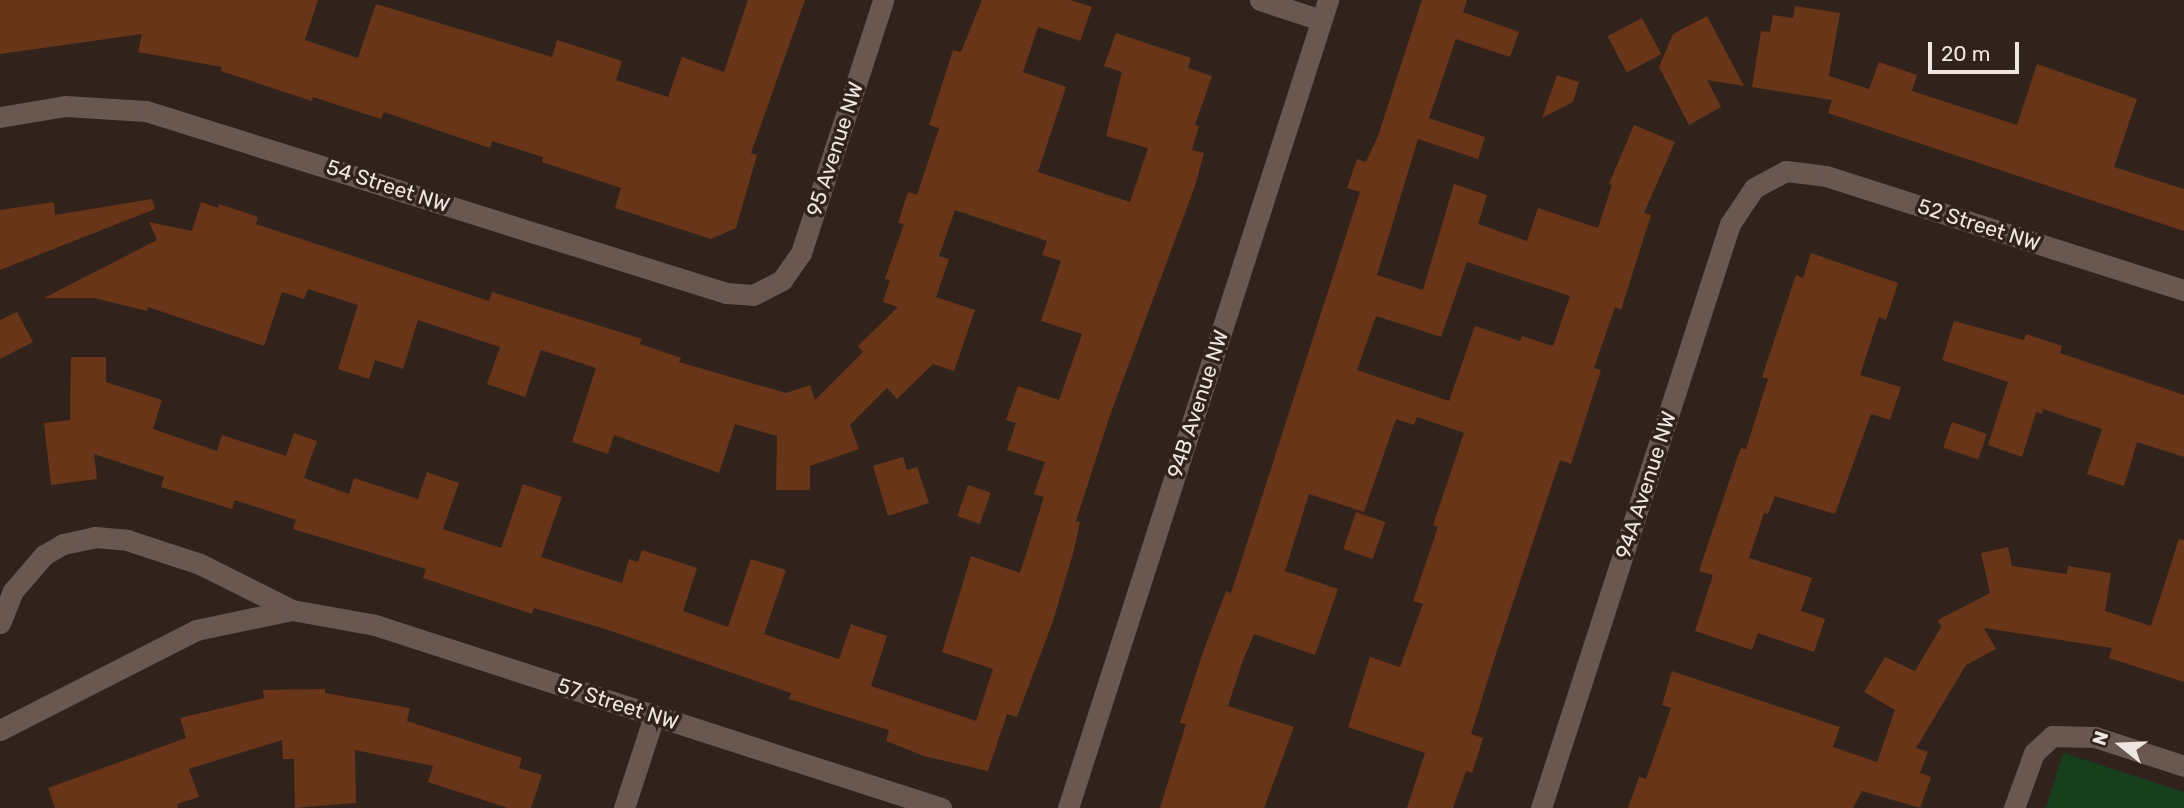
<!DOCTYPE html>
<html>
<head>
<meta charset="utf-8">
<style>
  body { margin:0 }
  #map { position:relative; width:2184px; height:808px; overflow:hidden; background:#31231c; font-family:Rubik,sans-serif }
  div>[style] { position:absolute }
  .green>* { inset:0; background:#163f1c }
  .building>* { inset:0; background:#693518; transform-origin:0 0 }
  .minor>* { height:21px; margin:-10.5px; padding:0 10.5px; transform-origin:10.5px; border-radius:10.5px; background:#695850 }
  span { translate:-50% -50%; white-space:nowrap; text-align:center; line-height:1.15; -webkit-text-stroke:7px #31231c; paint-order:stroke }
  .street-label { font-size:21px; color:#f0e6e1 }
  .north { position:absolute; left:2086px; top:710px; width:70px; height:70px; -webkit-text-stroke:5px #31231c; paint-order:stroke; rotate:288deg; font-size:19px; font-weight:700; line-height:28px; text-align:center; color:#f0e6e1 }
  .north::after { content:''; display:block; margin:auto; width:24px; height:32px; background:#f0e6e1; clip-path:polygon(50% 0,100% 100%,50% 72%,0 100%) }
  .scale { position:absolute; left:1928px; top:42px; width:91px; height:32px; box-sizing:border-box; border:4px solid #f0e6e1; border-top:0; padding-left:9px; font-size:21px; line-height:24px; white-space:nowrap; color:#f0e6e1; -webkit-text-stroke:5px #31231c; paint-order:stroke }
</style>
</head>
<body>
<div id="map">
  <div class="green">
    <i style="clip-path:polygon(2063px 753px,2184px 792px,2184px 808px,2046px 808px)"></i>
  </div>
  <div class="building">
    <i style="clip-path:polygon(0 0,318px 0,305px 40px,358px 58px,376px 4px,552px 57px,557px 40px,622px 61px,616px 80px,668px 97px,682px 57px,724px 72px,748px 0,805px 0,751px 153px,757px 155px,736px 228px,711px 239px,615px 208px,621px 188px,542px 162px,543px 157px,492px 141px,490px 148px,384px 112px,381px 119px,313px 97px,312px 101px,221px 71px,222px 67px,138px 52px,142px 34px,0 54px)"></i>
    <i style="clip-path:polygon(982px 0,1070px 0,1092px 7px,1080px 41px,1038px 27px,1023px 72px,1066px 87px,1038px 172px,1130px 202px,1148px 148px,1106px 136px,1122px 72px,1104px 66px,1116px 33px,1191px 58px,1188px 68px,1212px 76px,1195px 125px,1199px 126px,1192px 150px,1204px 153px,1195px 186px,1110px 415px,1076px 521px,1080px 522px,1074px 550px,1053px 621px,1017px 717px,1007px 714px,988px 771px,924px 756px,886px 741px,889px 730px,789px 699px,791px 693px,605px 629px,534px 608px,532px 614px,423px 578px,426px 569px,293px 529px,296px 520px,235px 500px,232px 509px,161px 487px,164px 477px,94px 454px,97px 479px,51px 485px,44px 423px,70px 420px,71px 357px,106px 357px,106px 382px,162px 400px,153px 429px,217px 451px,222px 435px,286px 456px,294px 433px,317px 441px,304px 478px,349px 494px,354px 478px,418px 499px,427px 472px,459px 483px,443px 529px,501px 548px,523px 484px,562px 497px,541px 557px,622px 583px,629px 559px,638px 562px,642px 550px,697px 568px,683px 611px,728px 627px,751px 559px,786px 570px,764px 634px,839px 659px,851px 624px,887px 636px,871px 686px,976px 721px,993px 669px,942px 652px,971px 556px,1020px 573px,1044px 497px,1034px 494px,1045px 462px,1007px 450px,1016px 423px,1006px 420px,1018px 386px,1059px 400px,1082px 334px,1041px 321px,1061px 261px,1042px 255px,1047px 241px,955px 210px,939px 256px,949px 259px,936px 297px,975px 310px,954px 371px,933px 364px,897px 399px,887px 388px,850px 425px,859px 449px,810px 466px,810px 490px,776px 490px,777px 436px,735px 424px,719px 473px,614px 435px,608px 454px,572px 442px,596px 368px,541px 350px,525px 397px,487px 384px,500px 347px,418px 320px,403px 369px,375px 360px,369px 379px,338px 369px,358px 305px,308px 289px,304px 299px,282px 292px,264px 346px,148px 307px,147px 311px,94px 298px,44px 298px,157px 240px,149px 222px,192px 231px,201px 202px,218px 208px,219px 204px,258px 217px,256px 224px,489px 301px,492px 292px,642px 339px,640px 344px,681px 358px,679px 362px,786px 393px,810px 385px,815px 400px,863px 352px,858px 346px,898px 307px,883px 302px,890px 280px,885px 279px,904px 224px,898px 223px,908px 192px,917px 195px,939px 128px,929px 125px,953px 50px,961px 52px)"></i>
    <i style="clip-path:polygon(evenodd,1422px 0,1467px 0,1463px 12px,1519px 32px,1510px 57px,1456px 39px,1429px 118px,1485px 137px,1478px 159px,1418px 139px,1377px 275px,1423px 290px,1454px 184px,1487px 195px,1478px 224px,1527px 241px,1538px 208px,1598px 228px,1612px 185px,1609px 184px,1634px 125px,1675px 142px,1644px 213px,1651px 215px,1621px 310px,1615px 307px,1594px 368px,1601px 370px,1571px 464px,1560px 460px,1495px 657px,1471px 734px,1483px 738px,1472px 773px,1466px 771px,1453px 808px,1407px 808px,1425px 753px,1348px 727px,1370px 657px,1400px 667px,1423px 604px,1413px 601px,1438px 527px,1433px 525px,1464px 433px,1417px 417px,1414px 425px,1396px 419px,1364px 512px,1309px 494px,1285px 571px,1338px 589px,1315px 655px,1254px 634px,1243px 660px,1228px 706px,1294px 727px,1264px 808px,1160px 808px,1186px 724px,1180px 723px,1202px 655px,1226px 591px,1231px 593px,1360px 192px,1347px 188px,1357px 159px,1366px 162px,1378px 136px,1422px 0,1467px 262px,1570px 296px,1553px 346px,1522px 336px,1520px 341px,1475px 326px,1449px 401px,1357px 370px,1376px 316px,1441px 337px,1467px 262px)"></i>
    <i style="clip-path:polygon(1795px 6px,1840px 13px,1829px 76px,1869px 89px,1879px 62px,1917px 75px,1912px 91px,2017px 125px,2037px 64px,2137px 99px,2114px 167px,2184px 189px,2184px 231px,1828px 113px,1832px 100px,1752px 87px,1761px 31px,1770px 32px,1773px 15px,1793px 18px)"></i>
    <i style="clip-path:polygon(1707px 16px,1744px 86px,1707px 80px,1721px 107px,1689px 125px,1659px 67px,1673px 34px)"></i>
    <i style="left:1642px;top:18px;width:41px;height:39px;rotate:62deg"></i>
    <i style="clip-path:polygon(1557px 75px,1579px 82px,1573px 102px,1542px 118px)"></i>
    <i style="clip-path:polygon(152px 199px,155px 209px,0 270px,0 210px,54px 202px,55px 215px)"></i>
    <i style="clip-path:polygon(1811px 253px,1898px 283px,1886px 320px,1879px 317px,1860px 375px,1901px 387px,1890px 420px,1871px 414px,1835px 514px,1775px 496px,1768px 514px,1764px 513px,1749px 558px,1812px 578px,1801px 611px,1825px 619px,1814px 652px,1758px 633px,1752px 650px,1695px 631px,1713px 575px,1699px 571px,1735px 464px,1741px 448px,1746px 449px,1768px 379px,1762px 377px,1796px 275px,1803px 278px)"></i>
    <i style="clip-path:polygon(17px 312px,33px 342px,0 359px,0 320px)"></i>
    <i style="clip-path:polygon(1954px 321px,2024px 340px,2026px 334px,2062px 346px,2060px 353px,2184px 395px,2184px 457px,2137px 442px,2124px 486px,2087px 474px,2102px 429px,2043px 409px,2042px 414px,2036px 412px,2022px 457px,1988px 445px,2008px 382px,1942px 360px)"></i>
    <i style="left:1952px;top:422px;width:37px;height:27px;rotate:19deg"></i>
    <i style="clip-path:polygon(903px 457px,907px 470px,917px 467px,929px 503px,888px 516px,873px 466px)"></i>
    <i style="left:968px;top:485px;width:24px;height:33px;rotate:19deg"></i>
    <i style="left:1356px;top:512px;width:31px;height:39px;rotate:19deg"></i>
    <i style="clip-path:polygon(2179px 539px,2184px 540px,2184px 682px,2109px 658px,2112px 648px,1984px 628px,1996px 649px,1966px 665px,1916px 748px,1928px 752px,1920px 773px,1931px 777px,1920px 808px,1862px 791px,1853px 808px,1628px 808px,1639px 777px,1646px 779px,1671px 708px,1662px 705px,1672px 671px,1840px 727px,1833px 747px,1877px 762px,1895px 710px,1864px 692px,1885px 657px,1915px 671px,1941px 627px,1938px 620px,1990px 593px,1981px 553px,2008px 547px,2012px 566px,2067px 574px,2068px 566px,2111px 573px,2105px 611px,2151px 626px)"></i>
    <i style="clip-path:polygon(325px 689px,325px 693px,410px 708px,407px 721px,522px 758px,519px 768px,542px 775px,531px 808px,508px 808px,428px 782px,433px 766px,355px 750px,356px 803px,295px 808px,294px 759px,283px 759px,282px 740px,189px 769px,199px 797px,177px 804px,178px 808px,55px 808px,48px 788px,186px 738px,180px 718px,264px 698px,263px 690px)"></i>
  </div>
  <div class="minor">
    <i style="left:1260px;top:0;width:64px;rotate:18.2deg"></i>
    <i style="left:0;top:117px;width:66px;rotate:-9.6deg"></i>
    <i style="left:65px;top:106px;width:81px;rotate:3.5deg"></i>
    <i style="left:146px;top:111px;width:608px;rotate:17.42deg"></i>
    <i style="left:726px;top:293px;width:27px;rotate:4deg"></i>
    <i style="left:753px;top:295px;width:33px;rotate:-27deg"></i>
    <i style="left:782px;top:280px;width:33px;rotate:-55deg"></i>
    <i style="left:801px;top:253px;width:266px;rotate:-72deg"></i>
    <i style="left:0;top:623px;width:35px;rotate:-68deg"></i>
    <i style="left:13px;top:591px;width:48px;rotate:-49.3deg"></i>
    <i style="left:44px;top:555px;width:22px;rotate:-30deg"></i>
    <i style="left:63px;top:544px;width:33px;rotate:-12deg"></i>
    <i style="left:95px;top:537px;width:32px;rotate:5deg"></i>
    <i style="left:127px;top:540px;width:77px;rotate:18.2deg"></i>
    <i style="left:200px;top:564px;width:103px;rotate:26.6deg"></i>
    <i style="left:0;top:730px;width:220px;rotate:-27deg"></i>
    <i style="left:196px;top:630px;width:98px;rotate:-11.8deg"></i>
    <i style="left:292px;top:610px;width:84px;rotate:10.2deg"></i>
    <i style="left:375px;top:625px;width:595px;rotate:17.92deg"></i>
    <i style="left:624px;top:808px;width:97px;rotate:-71.9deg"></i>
    <i style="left:1068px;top:808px;width:849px;rotate:-72.16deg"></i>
    <i style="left:1541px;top:808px;width:614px;rotate:-72.07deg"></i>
    <i style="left:1730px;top:224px;width:43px;rotate:-56.3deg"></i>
    <i style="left:1754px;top:188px;width:36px;rotate:-28deg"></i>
    <i style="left:1786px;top:171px;width:40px;rotate:7.1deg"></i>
    <i style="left:1826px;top:176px;width:376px;rotate:17.7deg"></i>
    <i style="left:2014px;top:808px;width:59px;rotate:-70deg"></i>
    <i style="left:2034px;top:753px;width:25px;rotate:-43deg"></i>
    <i style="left:2052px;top:736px;width:43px;rotate:1.3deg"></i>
    <i style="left:2095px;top:737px;width:94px;rotate:18deg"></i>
  </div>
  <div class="street-label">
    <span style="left:835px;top:149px;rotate:-72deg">95 Avenue NW</span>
    <span style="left:388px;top:186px;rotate:18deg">54 Street NW</span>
    <span style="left:1979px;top:225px;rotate:18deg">52 Street NW</span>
    <span style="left:1198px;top:404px;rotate:-72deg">94B Avenue NW</span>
    <span style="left:1646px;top:485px;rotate:-72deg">94A Avenue NW</span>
    <span style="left:618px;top:704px;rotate:18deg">57 Street NW</span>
  </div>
  <div class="north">N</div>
  <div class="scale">20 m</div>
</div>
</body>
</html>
